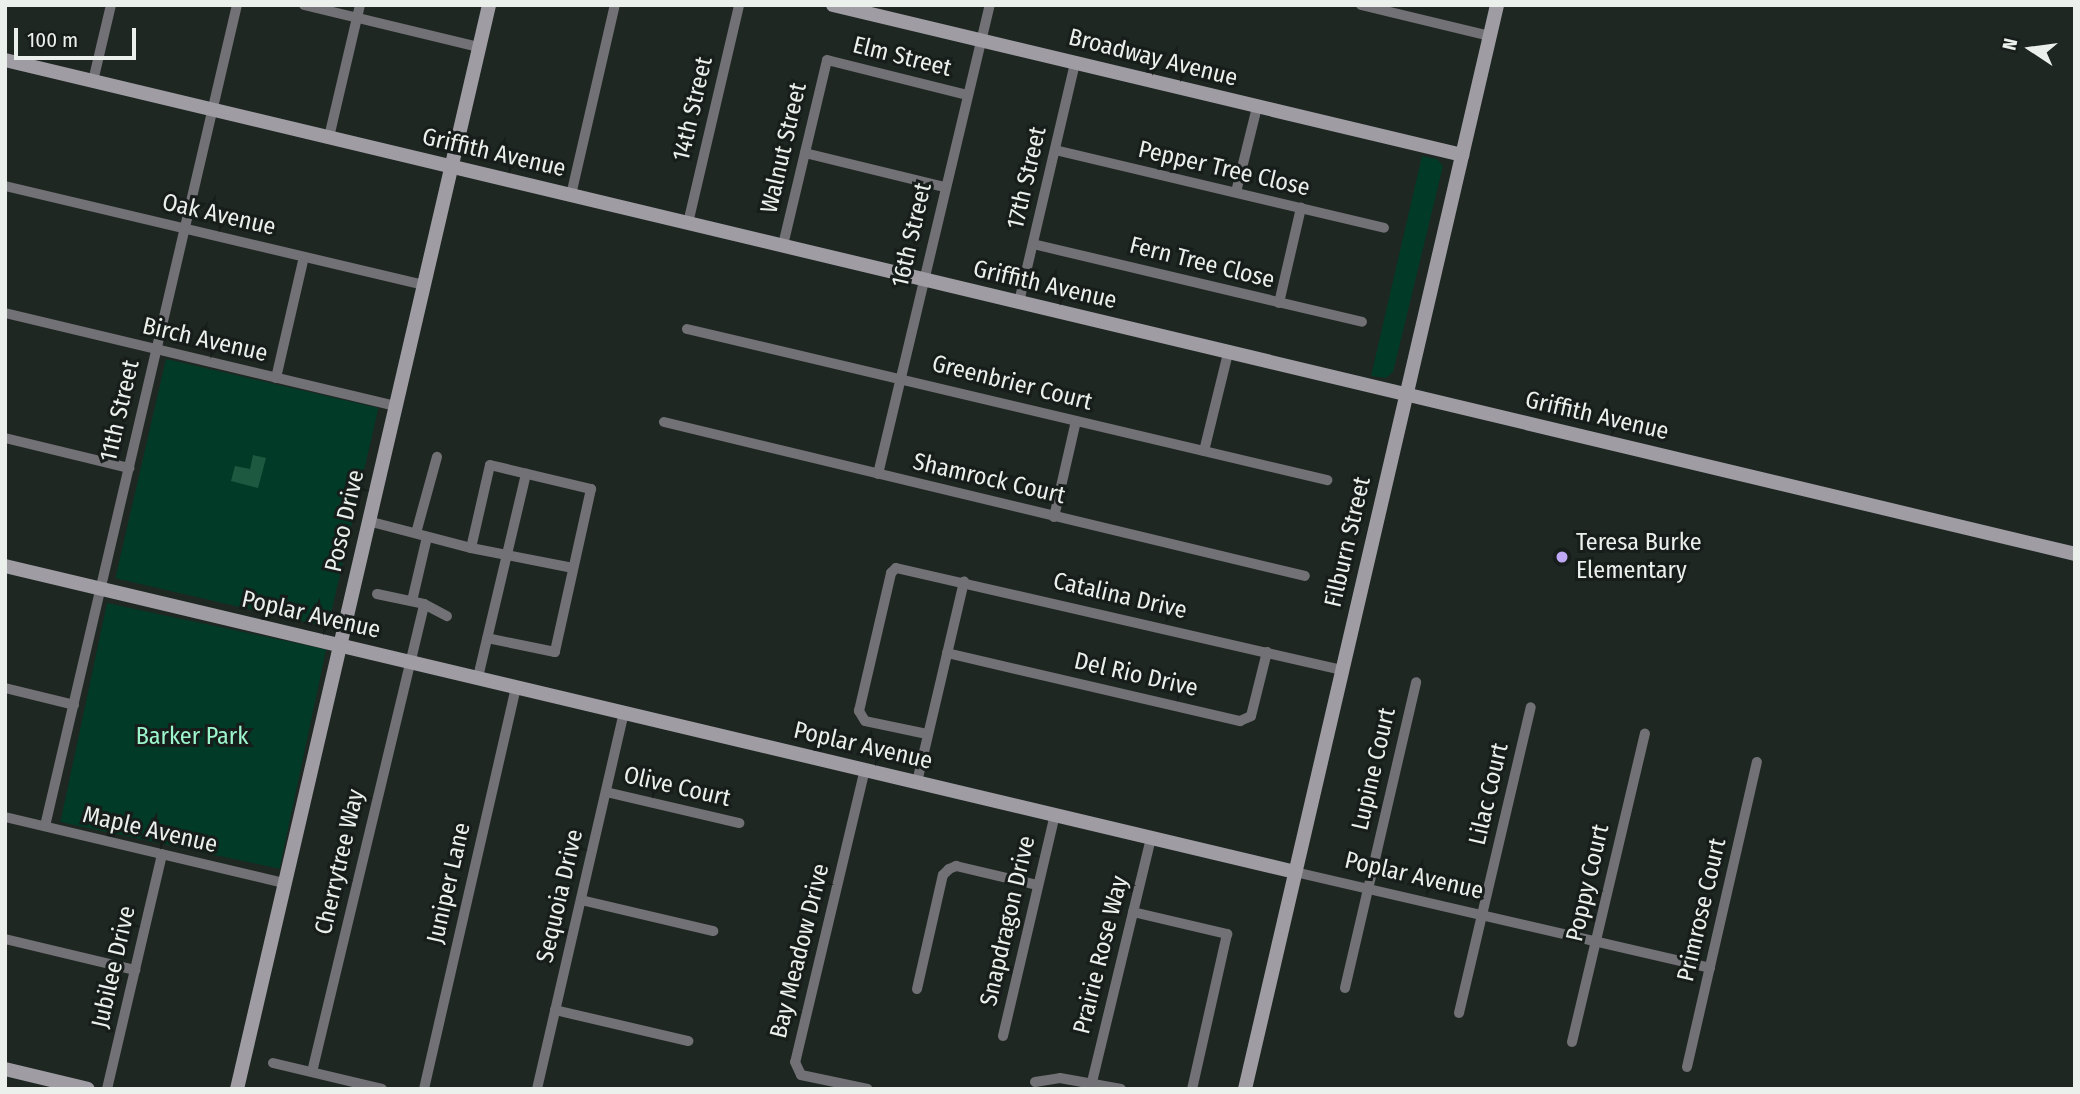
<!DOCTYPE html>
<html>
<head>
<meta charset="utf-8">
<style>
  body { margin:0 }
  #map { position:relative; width:2080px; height:1094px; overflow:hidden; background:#1f2723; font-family:"Fira Sans Condensed",sans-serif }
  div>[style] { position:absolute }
  .green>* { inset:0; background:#013b27; transform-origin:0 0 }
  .water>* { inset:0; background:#1d5941 }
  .street>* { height:10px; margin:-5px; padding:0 5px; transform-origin:5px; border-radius:5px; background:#727175 }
  .secondary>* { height:14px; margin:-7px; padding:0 7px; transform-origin:7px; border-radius:7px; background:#9f9da3 }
  .dots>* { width:19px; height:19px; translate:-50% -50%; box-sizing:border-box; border:4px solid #161d1a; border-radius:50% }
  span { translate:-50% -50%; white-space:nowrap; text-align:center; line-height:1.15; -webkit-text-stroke:6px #161d1a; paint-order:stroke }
  .street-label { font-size:24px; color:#ebf0ed }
  .poi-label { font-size:24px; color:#ebf0ed }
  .left { translate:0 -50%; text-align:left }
  .park-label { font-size:24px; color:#9cf5cc }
  .frame { position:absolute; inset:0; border:7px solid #ebf0ed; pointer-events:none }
  .north { position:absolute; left:1996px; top:14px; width:70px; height:70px; -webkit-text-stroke:5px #161d1a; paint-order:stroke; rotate:283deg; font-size:19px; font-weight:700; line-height:28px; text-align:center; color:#ebf0ed }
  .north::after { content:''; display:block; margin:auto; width:24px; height:32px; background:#ebf0ed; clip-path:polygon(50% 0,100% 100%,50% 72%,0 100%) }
  .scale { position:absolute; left:14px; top:28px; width:122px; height:32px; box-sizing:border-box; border:4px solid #ebf0ed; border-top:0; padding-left:9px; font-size:21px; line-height:24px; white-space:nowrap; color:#ebf0ed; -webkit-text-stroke:5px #161d1a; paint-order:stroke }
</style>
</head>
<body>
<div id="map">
  <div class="green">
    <i style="clip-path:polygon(1422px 156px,1437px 159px,1443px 166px,1393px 372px,1386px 378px,1371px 376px)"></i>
    <i style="left:166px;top:359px;width:218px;height:225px;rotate:13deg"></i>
    <i style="left:107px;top:603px;width:224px;height:224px;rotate:12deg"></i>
  </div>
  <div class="water">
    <i style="clip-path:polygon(253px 455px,266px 458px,258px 488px,231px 481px,235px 466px,250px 469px)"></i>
  </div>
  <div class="street">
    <i style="left:304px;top:5px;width:180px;rotate:13.5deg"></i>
    <i style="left:1361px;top:5px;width:133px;rotate:13.5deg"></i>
    <i style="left:93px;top:81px;width:78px;rotate:-76.7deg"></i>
    <i style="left:329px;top:137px;width:136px;rotate:-76.8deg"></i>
    <i style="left:1055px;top:150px;width:338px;rotate:13.3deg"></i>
    <i style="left:805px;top:153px;width:144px;rotate:13.7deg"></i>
    <i style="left:5px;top:186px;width:431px;rotate:13.3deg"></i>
    <i style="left:1236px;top:192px;width:88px;rotate:-76.1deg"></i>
    <i style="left:571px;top:195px;width:195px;rotate:-77deg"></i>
    <i style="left:688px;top:223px;width:224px;rotate:-76.8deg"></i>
    <i style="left:1033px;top:244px;width:338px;rotate:13.3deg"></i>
    <i style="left:783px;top:245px;width:190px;rotate:-76.6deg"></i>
    <i style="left:827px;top:60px;width:144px;rotate:14deg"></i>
    <i style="left:1019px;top:302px;width:245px;rotate:-76.8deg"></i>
    <i style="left:1279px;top:303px;width:98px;rotate:-77deg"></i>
    <i style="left:5px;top:313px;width:401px;rotate:13.4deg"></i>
    <i style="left:687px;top:329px;width:658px;rotate:13.28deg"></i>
    <i style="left:276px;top:378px;width:124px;rotate:-77deg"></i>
    <i style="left:664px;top:422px;width:659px;rotate:13.51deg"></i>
    <i style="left:5px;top:438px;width:128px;rotate:13.6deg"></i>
    <i style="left:1204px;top:451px;width:101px;rotate:-76.2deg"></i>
    <i style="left:878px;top:474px;width:482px;rotate:-76.6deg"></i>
    <i style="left:1054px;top:517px;width:98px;rotate:-77.1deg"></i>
    <i style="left:368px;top:521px;width:106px;rotate:14.7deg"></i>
    <i style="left:471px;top:548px;width:104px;rotate:11.1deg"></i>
    <i style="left:416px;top:533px;width:79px;rotate:-74.6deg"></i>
    <i style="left:471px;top:548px;width:85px;rotate:-77.1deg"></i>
    <i style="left:490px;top:465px;width:104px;rotate:13.4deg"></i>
    <i style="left:591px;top:489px;width:167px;rotate:102.5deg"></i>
    <i style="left:555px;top:652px;width:69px;rotate:-168.4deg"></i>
    <i style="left:377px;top:594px;width:48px;rotate:12deg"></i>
    <i style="left:424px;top:604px;width:26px;rotate:28deg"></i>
    <i style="left:412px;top:601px;width:66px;rotate:-76.8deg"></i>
    <i style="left:947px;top:653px;width:301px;rotate:13.1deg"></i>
    <i style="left:1240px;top:721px;width:12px;rotate:-24deg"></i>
    <i style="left:1251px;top:716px;width:66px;rotate:-76deg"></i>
    <i style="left:478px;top:677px;width:209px;rotate:-76.7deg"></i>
    <i style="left:5px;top:688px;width:71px;rotate:13.8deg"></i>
    <i style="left:927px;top:734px;width:63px;rotate:-168.2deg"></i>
    <i style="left:865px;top:721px;width:12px;rotate:-121deg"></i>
    <i style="left:859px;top:711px;width:142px;rotate:-76.9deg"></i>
    <i style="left:891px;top:573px;width:7px;rotate:-45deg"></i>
    <i style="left:896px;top:568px;width:458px;rotate:12.9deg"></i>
    <i style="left:865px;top:769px;width:301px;rotate:103.4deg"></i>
    <i style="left:795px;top:1062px;width:14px;rotate:65deg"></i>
    <i style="left:801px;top:1075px;width:68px;rotate:11.8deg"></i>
    <i style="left:917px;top:782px;width:206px;rotate:-76.8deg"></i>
    <i style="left:606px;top:792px;width:137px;rotate:13.1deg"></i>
    <i style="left:5px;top:817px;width:287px;rotate:13.3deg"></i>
    <i style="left:45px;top:826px;width:843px;rotate:-76.84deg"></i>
    <i style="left:1295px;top:872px;width:426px;rotate:13deg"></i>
    <i style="left:581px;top:900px;width:136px;rotate:13.2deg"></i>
    <i style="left:1133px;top:912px;width:97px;rotate:13.2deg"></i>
    <i style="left:1227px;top:934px;width:159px;rotate:102.7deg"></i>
    <i style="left:5px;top:939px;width:134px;rotate:13.4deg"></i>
    <i style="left:1345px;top:988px;width:314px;rotate:-76.9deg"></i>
    <i style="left:917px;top:989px;width:117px;rotate:-77.2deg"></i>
    <i style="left:943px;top:875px;width:8px;rotate:-45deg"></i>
    <i style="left:949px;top:869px;width:8px;rotate:-23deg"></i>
    <i style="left:956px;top:866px;width:83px;rotate:13.2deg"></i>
    <i style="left:555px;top:1010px;width:137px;rotate:13.1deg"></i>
    <i style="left:1459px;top:1013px;width:314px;rotate:-76.8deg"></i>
    <i style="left:1003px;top:1036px;width:227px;rotate:-76.8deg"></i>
    <i style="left:1572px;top:1042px;width:317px;rotate:-76.7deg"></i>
    <i style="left:273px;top:1063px;width:112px;rotate:13.4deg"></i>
    <i style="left:1687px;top:1067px;width:313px;rotate:-77.1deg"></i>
    <i style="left:312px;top:1072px;width:481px;rotate:-76.5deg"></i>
    <i style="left:1035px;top:1082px;width:25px;rotate:-9deg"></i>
    <i style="left:1060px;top:1078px;width:62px;rotate:10.2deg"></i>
    <i style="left:1092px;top:1082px;width:251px;rotate:-76.4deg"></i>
    <i style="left:107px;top:1089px;width:241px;rotate:-76.8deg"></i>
    <i style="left:424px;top:1089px;width:413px;rotate:-77.1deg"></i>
    <i style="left:537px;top:1089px;width:386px;rotate:-77deg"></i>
  </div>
  <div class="secondary">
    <i style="left:833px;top:5px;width:647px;rotate:13.41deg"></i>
    <i style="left:5px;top:60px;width:2128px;rotate:13.42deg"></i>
    <i style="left:5px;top:566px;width:1326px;rotate:13.34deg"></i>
    <i style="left:5px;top:1069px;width:85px;rotate:13.5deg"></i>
    <i style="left:237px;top:1089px;width:1113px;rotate:-76.91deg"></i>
    <i style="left:1245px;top:1089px;width:1113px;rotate:-76.91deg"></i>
  </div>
  <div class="dots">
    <i style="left:1562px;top:557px;background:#bfa9f4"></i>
  </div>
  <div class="street-label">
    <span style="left:902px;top:57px;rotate:14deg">Elm Street</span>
    <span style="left:1153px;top:58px;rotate:14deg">Broadway Avenue</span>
    <span style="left:693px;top:109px;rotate:-77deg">14th Street</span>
    <span style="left:784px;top:148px;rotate:-77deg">Walnut Street</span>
    <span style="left:494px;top:153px;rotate:13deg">Griffith Avenue</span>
    <span style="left:1224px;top:169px;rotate:13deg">Pepper Tree Close</span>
    <span style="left:1027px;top:178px;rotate:-77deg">17th Street</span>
    <span style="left:219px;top:215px;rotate:13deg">Oak Avenue</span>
    <span style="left:912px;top:235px;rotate:-77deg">16th Street</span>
    <span style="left:1202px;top:263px;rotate:14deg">Fern Tree Close</span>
    <span style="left:1045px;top:285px;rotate:13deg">Griffith Avenue</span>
    <span style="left:205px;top:340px;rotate:13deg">Birch Avenue</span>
    <span style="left:1012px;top:383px;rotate:14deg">Greenbrier Court</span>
    <span style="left:120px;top:411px;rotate:-77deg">11th Street</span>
    <span style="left:1597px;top:416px;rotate:13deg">Griffith Avenue</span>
    <span style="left:989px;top:479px;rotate:13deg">Shamrock Court</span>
    <span style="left:345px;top:521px;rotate:-77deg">Poso Drive</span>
    <span style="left:1348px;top:542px;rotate:-77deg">Filburn Street</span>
    <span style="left:1120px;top:596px;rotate:13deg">Catalina Drive</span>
    <span style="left:311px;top:615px;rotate:13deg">Poplar Avenue</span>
    <span style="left:1136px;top:675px;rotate:13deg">Del Rio Drive</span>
    <span style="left:863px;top:746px;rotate:13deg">Poplar Avenue</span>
    <span style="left:1374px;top:769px;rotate:-77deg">Lupine Court</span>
    <span style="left:677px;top:787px;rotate:13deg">Olive Court</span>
    <span style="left:1489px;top:794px;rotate:-77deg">Lilac Court</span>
    <span style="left:150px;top:830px;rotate:13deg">Maple Avenue</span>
    <span style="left:340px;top:862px;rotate:-77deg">Cherrytree Way</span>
    <span style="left:1414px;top:876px;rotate:13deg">Poplar Avenue</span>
    <span style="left:449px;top:883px;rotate:-77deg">Juniper Lane</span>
    <span style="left:1588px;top:883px;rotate:-77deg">Poppy Court</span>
    <span style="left:560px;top:896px;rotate:-77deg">Sequoia Drive</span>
    <span style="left:1702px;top:910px;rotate:-77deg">Primrose Court</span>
    <span style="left:1008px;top:921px;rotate:-77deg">Snapdragon Drive</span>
    <span style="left:800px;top:951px;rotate:-76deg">Bay Meadow Drive</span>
    <span style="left:1101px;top:955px;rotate:-76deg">Prairie Rose Way</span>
    <span style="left:114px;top:967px;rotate:-77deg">Jubilee Drive</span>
  </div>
  <div class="poi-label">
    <span class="left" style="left:1576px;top:557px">Teresa Burke<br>Elementary</span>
  </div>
  <div class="park-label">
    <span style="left:192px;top:737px">Barker Park</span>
  </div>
  <div class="frame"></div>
  <div class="north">N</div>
  <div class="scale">100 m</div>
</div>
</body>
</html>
